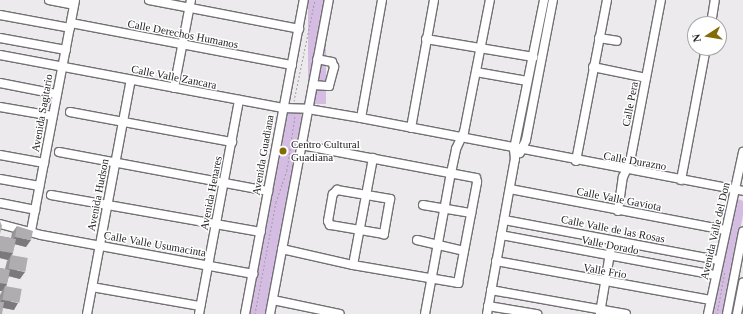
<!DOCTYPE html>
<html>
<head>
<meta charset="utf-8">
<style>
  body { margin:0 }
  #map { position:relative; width:743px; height:314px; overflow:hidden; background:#eceaed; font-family:"Times New Roman",serif }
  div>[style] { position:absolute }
  .green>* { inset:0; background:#d5bce3; transform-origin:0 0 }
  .path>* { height:1px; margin-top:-0.5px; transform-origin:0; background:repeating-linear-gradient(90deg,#a09fa1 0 2px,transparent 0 4px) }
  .roads { filter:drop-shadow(1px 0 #727073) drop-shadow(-1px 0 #727073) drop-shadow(0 1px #727073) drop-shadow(0 -1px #727073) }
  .minor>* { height:8px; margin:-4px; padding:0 4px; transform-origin:4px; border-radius:4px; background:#fff }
  .wall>* { inset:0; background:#979598 }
  .shaded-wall>* { inset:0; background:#7b797c }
  .building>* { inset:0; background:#b0adb1; transform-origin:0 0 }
  .dots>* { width:11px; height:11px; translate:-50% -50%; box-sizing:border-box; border:2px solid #fff; border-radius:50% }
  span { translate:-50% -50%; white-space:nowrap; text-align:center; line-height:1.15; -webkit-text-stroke:3px #fff; paint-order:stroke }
  .street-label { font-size:11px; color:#242425 }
  .poi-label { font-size:11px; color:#242425 }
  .left { translate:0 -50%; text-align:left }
  .north { position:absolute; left:687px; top:16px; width:40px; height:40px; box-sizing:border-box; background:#fff; border:1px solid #a7a7a8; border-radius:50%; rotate:258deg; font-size:11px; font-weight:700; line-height:16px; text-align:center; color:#242425 }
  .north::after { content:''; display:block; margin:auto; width:14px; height:18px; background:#836b05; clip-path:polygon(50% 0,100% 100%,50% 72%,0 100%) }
</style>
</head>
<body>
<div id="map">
  <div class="green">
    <i style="left:308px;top:0;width:18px;height:104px"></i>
    <i style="clip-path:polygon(286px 112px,302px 114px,269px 314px,248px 314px)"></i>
    <i style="clip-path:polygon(736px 198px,743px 201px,743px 215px,724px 314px,713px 314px)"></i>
  </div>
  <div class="path">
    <i style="left:294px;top:101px;width:103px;rotate:-78.3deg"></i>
    <i style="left:255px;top:314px;width:114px;rotate:-79.4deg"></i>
    <i style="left:276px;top:202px;width:34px;rotate:-71deg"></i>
    <i style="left:287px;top:170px;width:55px;rotate:-81.6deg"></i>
    <i style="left:717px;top:314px;width:44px;rotate:-79.5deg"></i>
  </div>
  <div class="roads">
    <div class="minor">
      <i style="left:49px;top:0;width:25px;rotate:11deg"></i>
      <i style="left:149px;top:0;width:153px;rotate:10.9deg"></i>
      <i style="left:0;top:15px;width:71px;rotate:10.5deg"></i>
      <i style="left:71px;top:23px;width:225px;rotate:10.8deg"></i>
      <i style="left:711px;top:24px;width:24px;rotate:-81deg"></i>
      <i style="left:0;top:38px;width:67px;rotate:10.3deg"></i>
      <i style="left:599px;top:38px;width:18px;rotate:9deg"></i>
      <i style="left:426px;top:39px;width:109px;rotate:9.5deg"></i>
      <i style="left:0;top:55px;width:288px;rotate:10.6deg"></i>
      <i style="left:283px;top:108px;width:25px;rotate:2deg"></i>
      <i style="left:308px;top:109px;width:54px;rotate:9.6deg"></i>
      <i style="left:361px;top:118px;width:389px;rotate:10.8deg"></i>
      <i style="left:593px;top:67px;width:54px;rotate:11.7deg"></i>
      <i style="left:476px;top:72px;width:52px;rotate:10deg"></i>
      <i style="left:0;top:83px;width:57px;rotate:11.1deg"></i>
      <i style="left:313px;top:85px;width:16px;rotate:4deg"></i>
      <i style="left:329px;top:86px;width:20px;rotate:-75deg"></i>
      <i style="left:334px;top:67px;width:5px;rotate:-112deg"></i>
      <i style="left:332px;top:62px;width:15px;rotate:-169deg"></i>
      <i style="left:174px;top:88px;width:90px;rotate:-79.1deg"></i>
      <i style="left:0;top:107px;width:53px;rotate:9.8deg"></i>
      <i style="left:70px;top:112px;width:165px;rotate:10.5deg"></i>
      <i style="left:361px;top:118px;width:120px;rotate:-79.9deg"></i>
      <i style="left:411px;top:128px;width:130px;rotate:-79.8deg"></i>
      <i style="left:59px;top:152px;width:213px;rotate:10.6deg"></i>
      <i style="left:520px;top:153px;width:14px;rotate:-65deg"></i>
      <i style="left:526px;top:140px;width:143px;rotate:-79.1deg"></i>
      <i style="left:0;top:155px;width:45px;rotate:10.3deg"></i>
      <i style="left:576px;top:161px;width:164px;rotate:-79.1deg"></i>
      <i style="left:0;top:179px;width:40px;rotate:10deg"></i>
      <i style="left:681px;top:180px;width:134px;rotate:-79.3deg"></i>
      <i style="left:510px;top:189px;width:219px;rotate:10.8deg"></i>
      <i style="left:337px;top:190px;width:54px;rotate:9.6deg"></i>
      <i style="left:390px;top:199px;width:36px;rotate:100deg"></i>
      <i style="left:384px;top:234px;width:55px;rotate:-170.5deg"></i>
      <i style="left:330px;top:225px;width:4px;rotate:-117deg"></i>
      <i style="left:328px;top:221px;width:27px;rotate:-80deg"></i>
      <i style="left:333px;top:194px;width:6px;rotate:-45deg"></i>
      <i style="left:51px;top:195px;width:213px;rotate:10deg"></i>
      <i style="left:0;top:203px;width:36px;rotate:11deg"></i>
      <i style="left:423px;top:205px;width:49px;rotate:9.5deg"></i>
      <i style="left:618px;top:211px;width:34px;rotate:-82deg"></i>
      <i style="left:623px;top:177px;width:17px;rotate:-65deg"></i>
      <i style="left:630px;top:162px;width:165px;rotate:-79.2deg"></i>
      <i style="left:504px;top:220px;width:218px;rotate:10.6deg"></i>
      <i style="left:0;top:224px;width:42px;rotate:15deg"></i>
      <i style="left:41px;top:235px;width:216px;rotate:10.4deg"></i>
      <i style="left:31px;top:231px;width:235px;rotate:-79.2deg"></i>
      <i style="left:501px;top:235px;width:218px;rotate:10.6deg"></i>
      <i style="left:417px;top:240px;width:48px;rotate:13.2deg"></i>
      <i style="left:282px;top:249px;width:73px;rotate:12.7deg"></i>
      <i style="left:353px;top:265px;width:107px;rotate:9.7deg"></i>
      <i style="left:458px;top:283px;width:103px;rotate:-79.3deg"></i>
      <i style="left:477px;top:182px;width:4px;rotate:-104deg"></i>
      <i style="left:476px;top:178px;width:178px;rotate:-169.3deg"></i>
      <i style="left:496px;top:261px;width:218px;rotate:10.3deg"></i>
      <i style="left:353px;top:265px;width:109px;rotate:-79.4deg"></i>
      <i style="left:92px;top:287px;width:110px;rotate:10deg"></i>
      <i style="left:491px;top:290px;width:137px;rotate:10.1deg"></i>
      <i style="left:273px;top:300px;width:68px;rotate:11.8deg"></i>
      <i style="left:488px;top:306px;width:50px;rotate:9.3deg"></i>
      <i style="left:600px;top:313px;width:73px;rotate:-80.5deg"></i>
      <i style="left:87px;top:314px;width:238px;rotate:-79.4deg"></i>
      <i style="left:199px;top:314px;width:218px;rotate:-79.4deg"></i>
      <i style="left:245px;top:314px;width:319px;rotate:-79.4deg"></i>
      <i style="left:270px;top:314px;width:319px;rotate:-79.4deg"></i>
      <i style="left:425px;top:314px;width:143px;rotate:-79.6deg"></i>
      <i style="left:451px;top:173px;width:25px;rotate:-78deg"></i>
      <i style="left:456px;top:149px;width:19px;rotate:-65deg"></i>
      <i style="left:464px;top:132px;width:135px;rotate:-78.9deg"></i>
      <i style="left:487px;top:314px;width:158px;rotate:-79.8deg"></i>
      <i style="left:515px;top:159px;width:10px;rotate:-96deg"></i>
      <i style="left:514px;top:149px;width:152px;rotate:-78.6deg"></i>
      <i style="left:708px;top:314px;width:166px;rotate:-77.8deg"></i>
      <i style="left:727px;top:314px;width:84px;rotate:-79deg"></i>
      <i style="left:737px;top:314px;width:32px;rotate:-79deg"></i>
    </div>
  </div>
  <div class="wall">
    <i style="clip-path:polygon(17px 226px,26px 247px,15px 244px,12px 255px,20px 279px,9px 276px,6px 286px,14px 310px,3px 308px,0 314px,0 295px,2px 291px,0 291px,0 268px,5px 269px,7px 261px,8px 260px,0 258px,0 236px,11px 238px,12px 233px)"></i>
  </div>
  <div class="shaded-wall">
    <i style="clip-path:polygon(15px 237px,31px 240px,26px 247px,10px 243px)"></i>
    <i style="clip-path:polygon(0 251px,13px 253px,8px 260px,0 258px)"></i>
    <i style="clip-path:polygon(9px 269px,25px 272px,20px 279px,4px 275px)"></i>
    <i style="clip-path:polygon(0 283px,7px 284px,5px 288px,5px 286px,2px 291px,0 291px)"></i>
    <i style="clip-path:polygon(2px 300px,18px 303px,14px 310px,0 307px,0 303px)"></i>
  </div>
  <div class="building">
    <i style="clip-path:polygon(0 221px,2px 226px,0 234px)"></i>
    <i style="clip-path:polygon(17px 226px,33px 231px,31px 240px,15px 237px)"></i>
    <i style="clip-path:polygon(0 236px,16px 239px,13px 253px,0 251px)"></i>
    <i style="left:11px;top:255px;width:17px;height:14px;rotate:10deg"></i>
    <i style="clip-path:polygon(0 268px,10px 270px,7px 284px,0 283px)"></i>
    <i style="left:5px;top:286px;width:17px;height:14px;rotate:10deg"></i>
    <i style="clip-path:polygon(0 302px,4px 302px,2px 314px,0 314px)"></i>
  </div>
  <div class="dots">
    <i style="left:283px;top:151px;background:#836b05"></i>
  </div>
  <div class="street-label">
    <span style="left:183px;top:34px;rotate:11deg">Calle Derechos Humanos</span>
    <span style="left:174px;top:77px;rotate:11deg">Calle Valle Zancara</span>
    <span style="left:630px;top:104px;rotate:-79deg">Calle Pera</span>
    <span style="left:42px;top:113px;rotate:-80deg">Avenida Sagitario</span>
    <span style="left:263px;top:155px;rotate:-80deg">Avenida Guadiana</span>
    <span style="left:635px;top:161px;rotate:10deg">Calle Durazno</span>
    <span style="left:211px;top:193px;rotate:-79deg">Avenida Henares</span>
    <span style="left:98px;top:195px;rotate:-79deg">Avenida Hudson</span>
    <span style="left:619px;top:199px;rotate:11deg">Calle Valle Gaviota</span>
    <span style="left:613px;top:229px;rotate:11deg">Calle Valle de las Rosas</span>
    <span style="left:715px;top:231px;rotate:-77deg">Avenida Valle del Don</span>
    <span style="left:155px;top:244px;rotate:10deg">Calle Valle Usumacinta</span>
    <span style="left:610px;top:245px;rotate:11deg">Valle Dorado</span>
    <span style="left:605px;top:271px;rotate:10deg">Valle Frio</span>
  </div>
  <div class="poi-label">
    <span class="left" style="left:291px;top:151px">Centro Cultural<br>Guadiana</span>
  </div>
  <div class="north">N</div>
</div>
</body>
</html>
